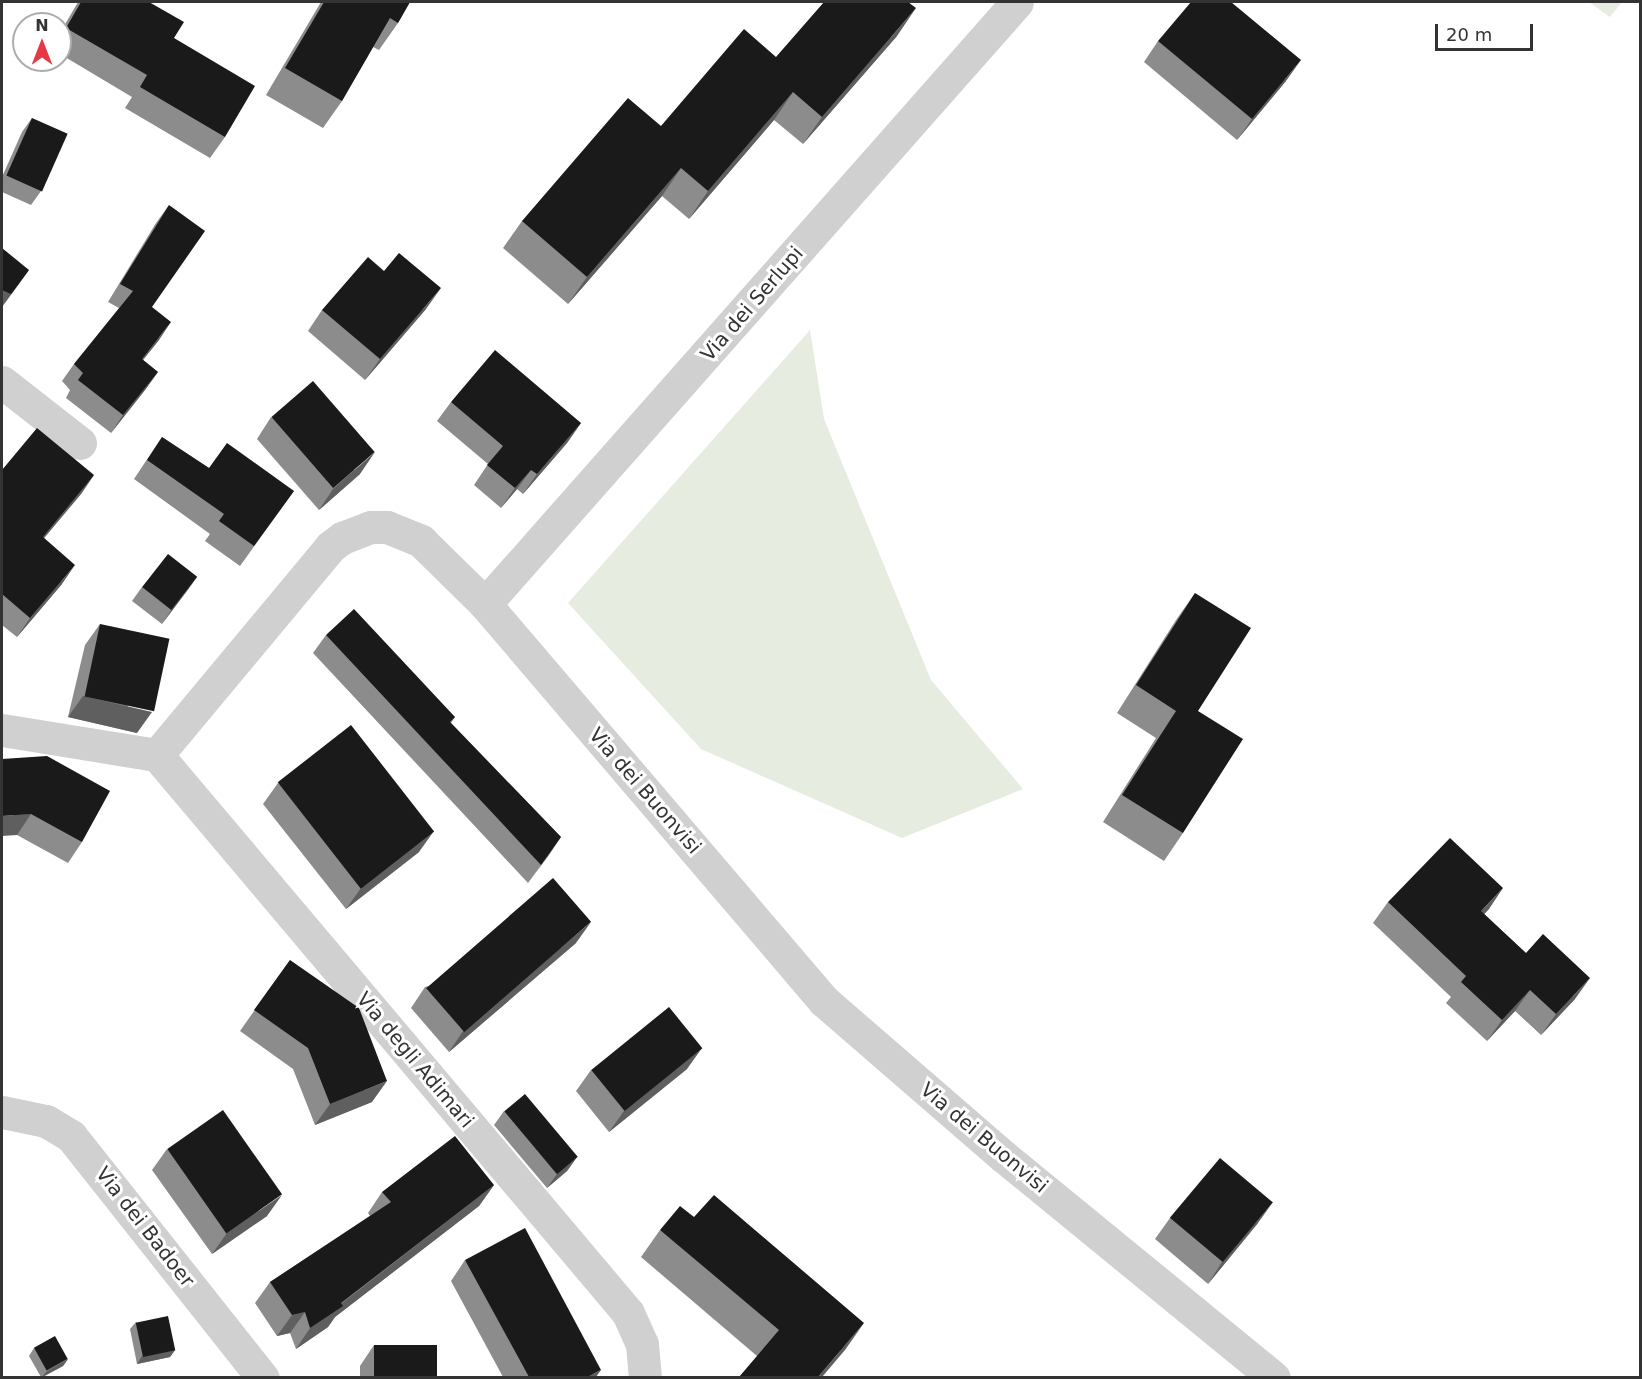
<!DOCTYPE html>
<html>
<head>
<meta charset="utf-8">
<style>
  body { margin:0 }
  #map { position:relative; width:1642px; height:1379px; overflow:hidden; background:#fff; font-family:"DejaVu Sans",sans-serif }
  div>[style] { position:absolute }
  .green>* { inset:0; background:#e6ecdf }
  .street>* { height:33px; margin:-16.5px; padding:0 16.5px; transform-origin:16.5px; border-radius:16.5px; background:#d0d0d0 }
  .wall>* { inset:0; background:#8c8c8c }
  .shaded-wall>* { inset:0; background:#5f5f5f }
  .building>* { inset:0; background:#1a1a1a; transform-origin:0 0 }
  span { translate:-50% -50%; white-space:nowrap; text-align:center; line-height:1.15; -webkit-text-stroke:6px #fff; paint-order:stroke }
  .street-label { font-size:20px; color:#333 }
  .frame { position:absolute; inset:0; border:3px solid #333; pointer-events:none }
  .north { position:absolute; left:12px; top:12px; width:60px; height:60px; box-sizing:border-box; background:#fff; border:2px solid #adadad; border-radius:50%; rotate:0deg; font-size:16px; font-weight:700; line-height:24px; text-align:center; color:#333 }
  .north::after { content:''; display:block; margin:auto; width:21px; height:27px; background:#e63946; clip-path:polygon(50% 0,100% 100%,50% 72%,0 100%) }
  .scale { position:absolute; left:1435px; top:24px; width:98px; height:27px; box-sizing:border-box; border:3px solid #333; border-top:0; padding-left:8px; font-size:18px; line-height:21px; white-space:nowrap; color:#333; -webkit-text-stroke:4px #fff; paint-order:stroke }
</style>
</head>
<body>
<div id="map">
  <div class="green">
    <i style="clip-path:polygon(1589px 2px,1622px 2px,1610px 17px)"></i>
    <i style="clip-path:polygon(810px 330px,824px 419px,931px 680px,1023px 789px,902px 838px,701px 749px,568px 603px)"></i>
  </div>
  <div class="street">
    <i style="left:2px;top:382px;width:99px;rotate:38deg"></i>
    <i style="left:485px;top:604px;width:803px;rotate:-48.53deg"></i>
    <i style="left:2px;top:730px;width:157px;rotate:9.2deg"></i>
    <i style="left:157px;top:755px;width:271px;rotate:-50.2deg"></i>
    <i style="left:330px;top:547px;width:15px;rotate:-37deg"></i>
    <i style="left:342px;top:538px;width:31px;rotate:-21deg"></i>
    <i style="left:371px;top:527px;width:16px"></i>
    <i style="left:387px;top:527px;width:37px;rotate:22deg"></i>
    <i style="left:421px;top:541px;width:90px;rotate:44.5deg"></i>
    <i style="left:485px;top:604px;width:522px;rotate:49.51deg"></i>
    <i style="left:824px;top:1001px;width:237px;rotate:40.9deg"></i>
    <i style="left:1003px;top:1156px;width:350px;rotate:39.3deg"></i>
    <i style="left:157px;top:755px;width:730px;rotate:49.83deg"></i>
    <i style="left:628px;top:1313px;width:34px;rotate:66deg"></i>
    <i style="left:642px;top:1344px;width:34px;rotate:85deg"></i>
    <i style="left:2px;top:1112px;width:45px;rotate:11.6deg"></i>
    <i style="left:46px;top:1121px;width:29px;rotate:31deg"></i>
    <i style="left:71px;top:1136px;width:309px;rotate:51.6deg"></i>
  </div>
  <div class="wall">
    <i style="clip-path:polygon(78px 2px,149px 2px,174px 38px,225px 137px,210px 158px,125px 108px,132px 97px,60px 54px,60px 33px)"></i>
    <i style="clip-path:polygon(321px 2px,410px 2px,398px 23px,379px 50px,373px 47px,342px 101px,323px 128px,266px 95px)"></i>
    <i style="clip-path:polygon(897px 36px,803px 144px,774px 120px,689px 219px,662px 196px,568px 304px,503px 248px,522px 221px,661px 126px,776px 57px)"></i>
    <i style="clip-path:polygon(1158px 41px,1286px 81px,1237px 140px,1144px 62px)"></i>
    <i style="clip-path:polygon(32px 118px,41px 191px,31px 205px,2px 192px,2px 177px,22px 132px)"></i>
    <i style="clip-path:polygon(169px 205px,152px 307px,159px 340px,143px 360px,158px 372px,145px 390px,111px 433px,66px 398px,70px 390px,62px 381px,74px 364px,119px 308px,108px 302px,156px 223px)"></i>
    <i style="clip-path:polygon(426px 309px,365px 380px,308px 331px,322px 310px)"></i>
    <i style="clip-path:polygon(451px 402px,581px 423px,567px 443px,523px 494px,517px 489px,501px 508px,474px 485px,488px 464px,437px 421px)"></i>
    <i style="clip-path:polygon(271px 417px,360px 474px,319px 510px,257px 439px)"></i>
    <i style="clip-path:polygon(162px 437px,209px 468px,294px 491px,240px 566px,205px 541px,210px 534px,134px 479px)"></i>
    <i style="clip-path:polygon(2px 470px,94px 475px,81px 494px,44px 538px,62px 584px,17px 637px,2px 625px)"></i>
    <i style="clip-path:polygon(197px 577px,162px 624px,132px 601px,142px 587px)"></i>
    <i style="clip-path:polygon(1195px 593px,1198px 711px,1183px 833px,1164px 861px,1103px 822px,1156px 738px,1117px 713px,1176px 620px)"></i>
    <i style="clip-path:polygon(100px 624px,137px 733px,68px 717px,85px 645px)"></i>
    <i style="clip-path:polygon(326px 635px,455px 717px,451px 723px,561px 837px,528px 883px,313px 653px)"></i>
    <i style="clip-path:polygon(2px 759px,82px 842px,68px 863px,17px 835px)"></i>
    <i style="clip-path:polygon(278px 783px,419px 852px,346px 909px,263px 804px)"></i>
    <i style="clip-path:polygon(1388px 902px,1489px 909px,1484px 914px,1575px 999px,1541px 1035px,1515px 1011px,1487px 1041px,1446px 1003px,1451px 997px,1373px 923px)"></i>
    <i style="clip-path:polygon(576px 943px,449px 1052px,411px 1008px,425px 987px)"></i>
    <i style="clip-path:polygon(290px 960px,372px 1102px,315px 1125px,293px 1069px,240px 1031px)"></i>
    <i style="clip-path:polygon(687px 1069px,609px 1132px,576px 1091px,591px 1070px)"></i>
    <i style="clip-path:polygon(504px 1111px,577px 1157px,567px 1171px,547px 1188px,494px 1125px)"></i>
    <i style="clip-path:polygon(167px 1149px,267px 1216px,212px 1254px,152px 1170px)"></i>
    <i style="clip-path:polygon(494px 1185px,479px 1206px,335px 1317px,328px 1327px,296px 1349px,290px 1333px,277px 1336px,255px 1303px,270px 1282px,370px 1216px,368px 1213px,382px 1192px)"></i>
    <i style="clip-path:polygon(1170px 1218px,1258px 1223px,1208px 1284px,1155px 1239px)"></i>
    <i style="clip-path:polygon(660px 1230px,845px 1350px,757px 1356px,641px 1257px)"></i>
    <i style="clip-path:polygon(465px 1260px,596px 1377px,503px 1377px,451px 1281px)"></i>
    <i style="clip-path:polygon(136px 1322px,175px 1350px,170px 1357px,137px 1364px,130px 1329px)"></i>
    <i style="clip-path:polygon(374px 1345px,437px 1377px,360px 1377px,360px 1366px)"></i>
    <i style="clip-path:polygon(34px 1348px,68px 1359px,63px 1366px,43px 1377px,41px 1377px,29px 1356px)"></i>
  </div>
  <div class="shaded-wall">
    <i style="clip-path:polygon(916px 8px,897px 36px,803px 144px,822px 117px)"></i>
    <i style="clip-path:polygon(1301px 60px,1286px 81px,1237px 140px,1252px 119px)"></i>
    <i style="clip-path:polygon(793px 92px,774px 120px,689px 219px,708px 191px)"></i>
    <i style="clip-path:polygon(681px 168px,662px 196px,568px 304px,587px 277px)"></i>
    <i style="clip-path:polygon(29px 270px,19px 284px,2px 307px,2px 290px)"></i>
    <i style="clip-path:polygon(441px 288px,426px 309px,365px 380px,380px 359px)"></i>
    <i style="clip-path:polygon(171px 322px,159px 340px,129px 377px,142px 359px)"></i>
    <i style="clip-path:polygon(158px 372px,145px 390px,111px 433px,123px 415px)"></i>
    <i style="clip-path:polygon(581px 423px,567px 443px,523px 494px,537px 474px)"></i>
    <i style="clip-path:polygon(375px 452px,360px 474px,319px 510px,333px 489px)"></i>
    <i style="clip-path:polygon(531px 470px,517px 489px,501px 508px,515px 488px)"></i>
    <i style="clip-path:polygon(94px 475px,81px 494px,29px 556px,43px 537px)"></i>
    <i style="clip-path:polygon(75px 565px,62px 584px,17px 637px,30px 618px)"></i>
    <i style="clip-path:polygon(197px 577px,187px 591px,162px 624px,172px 609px)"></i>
    <i style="clip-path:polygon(83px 696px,152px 712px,137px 733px,68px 717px)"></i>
    <i style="clip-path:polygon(31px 814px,17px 835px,2px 836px,2px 816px)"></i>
    <i style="clip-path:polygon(434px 831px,419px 852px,346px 909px,361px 888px)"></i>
    <i style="clip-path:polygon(561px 837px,549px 855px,528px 883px,541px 865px)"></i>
    <i style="clip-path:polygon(1503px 888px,1489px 909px,1467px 932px,1481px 911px)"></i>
    <i style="clip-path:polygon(591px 922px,576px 943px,449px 1052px,463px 1031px)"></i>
    <i style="clip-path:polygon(1590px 978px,1575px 999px,1541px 1035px,1556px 1014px)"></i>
    <i style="clip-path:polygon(1530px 990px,1515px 1011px,1487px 1041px,1502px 1020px)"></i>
    <i style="clip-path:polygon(702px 1048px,687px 1069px,609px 1132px,624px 1111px)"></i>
    <i style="clip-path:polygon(387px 1081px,372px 1102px,315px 1125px,330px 1104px)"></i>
    <i style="clip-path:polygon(577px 1157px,567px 1171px,547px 1188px,557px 1174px)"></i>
    <i style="clip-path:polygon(494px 1185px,479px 1206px,335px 1317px,328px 1327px,296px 1349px,310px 1328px)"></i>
    <i style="clip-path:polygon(282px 1195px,267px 1216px,212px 1254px,227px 1233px)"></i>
    <i style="clip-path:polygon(1273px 1202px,1258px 1223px,1208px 1284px,1222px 1262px)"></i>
    <i style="clip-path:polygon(305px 1312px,290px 1333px,277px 1336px,292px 1315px)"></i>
    <i style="clip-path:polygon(864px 1323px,845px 1350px,822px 1377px,818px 1377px)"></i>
    <i style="clip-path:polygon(175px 1350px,170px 1357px,137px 1364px,142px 1356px)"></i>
    <i style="clip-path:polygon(68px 1359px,63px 1366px,42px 1377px,47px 1371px)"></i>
    <i style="clip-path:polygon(601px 1370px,596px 1377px,587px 1377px)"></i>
  </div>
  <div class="building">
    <i style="clip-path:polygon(81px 2px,149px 2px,184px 22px,174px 38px,255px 86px,225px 137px,140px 87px,147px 75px,66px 28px)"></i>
    <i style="clip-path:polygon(324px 2px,410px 2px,398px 23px,390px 18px,342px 101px,285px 68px)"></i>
    <i style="clip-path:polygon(824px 2px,908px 2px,916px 8px,822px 117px,793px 92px,708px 191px,681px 168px,587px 277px,522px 221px,628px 98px,661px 126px,744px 29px,776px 57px)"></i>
    <i style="clip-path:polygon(1191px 2px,1231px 2px,1301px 60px,1252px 119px,1158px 41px)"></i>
    <i style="left:32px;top:118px;width:39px;height:63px;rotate:24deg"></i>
    <i style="clip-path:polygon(169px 205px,205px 231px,152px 307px,171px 322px,142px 359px,158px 372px,123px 415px,78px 380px,83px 373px,74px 364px,133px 291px,120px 284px)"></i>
    <i style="clip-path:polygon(2px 248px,29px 270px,11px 294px,2px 290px)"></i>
    <i style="clip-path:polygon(399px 253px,441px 288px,380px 359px,322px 310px,368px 257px,384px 271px)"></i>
    <i style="clip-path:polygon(495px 350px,581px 423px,537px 474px,531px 470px,515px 488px,487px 465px,503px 446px,451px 402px)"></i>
    <i style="left:313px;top:381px;width:94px;height:55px;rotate:49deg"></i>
    <i style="clip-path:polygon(37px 428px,94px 475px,43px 537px,75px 565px,30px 618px,2px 594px,2px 470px)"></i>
    <i style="clip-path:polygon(162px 437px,209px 468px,227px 443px,294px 491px,254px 546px,219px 521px,224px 514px,147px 460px)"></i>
    <i style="left:168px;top:554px;width:37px;height:42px;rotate:38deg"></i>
    <i style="clip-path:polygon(1195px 593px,1251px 628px,1198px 711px,1243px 739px,1183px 833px,1122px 795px,1176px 711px,1136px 685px)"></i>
    <i style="clip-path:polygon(354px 609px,455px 717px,450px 722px,561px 837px,541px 865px,326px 635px)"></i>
    <i style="left:100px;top:624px;width:71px;height:74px;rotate:12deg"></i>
    <i style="left:351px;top:725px;width:135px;height:93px;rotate:52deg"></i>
    <i style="clip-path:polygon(47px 756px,110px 791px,82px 842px,31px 814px,2px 816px,2px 759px)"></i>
    <i style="clip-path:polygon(1450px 838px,1503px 888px,1481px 911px,1526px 953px,1543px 934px,1590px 978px,1556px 1014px,1530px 990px,1502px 1020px,1461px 982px,1466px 976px,1388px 902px)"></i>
    <i style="left:553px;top:878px;width:58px;height:168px;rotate:49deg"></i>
    <i style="clip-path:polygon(290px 960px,359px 1008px,387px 1081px,330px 1104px,308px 1048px,254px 1010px)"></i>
    <i style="left:669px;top:1007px;width:53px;height:100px;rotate:51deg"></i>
    <i style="left:525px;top:1094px;width:82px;height:27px;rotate:50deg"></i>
    <i style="left:223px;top:1110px;width:103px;height:68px;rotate:55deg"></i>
    <i style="clip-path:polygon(455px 1136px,494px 1185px,341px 1303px,343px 1306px,310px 1328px,305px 1312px,292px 1315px,270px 1282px,391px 1202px,382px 1192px)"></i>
    <i style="left:1220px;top:1158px;width:69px;height:78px;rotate:40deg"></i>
    <i style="clip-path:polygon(714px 1195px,864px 1323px,818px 1377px,739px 1377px,779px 1330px,660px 1230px,680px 1206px,694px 1217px)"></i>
    <i style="clip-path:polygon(525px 1228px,601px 1370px,587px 1377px,529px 1377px,465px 1260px)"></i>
    <i style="left:168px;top:1316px;width:35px;height:33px;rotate:78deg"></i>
    <i style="left:55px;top:1336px;width:26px;height:24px;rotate:61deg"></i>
    <i style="left:374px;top:1345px;width:63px;height:32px"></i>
  </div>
  <div class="street-label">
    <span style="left:752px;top:304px;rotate:-49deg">Via dei Serlupi</span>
    <span style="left:645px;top:791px;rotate:49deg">Via dei Buonvisi</span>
    <span style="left:415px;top:1060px;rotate:50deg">Via degli Adimari</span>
    <span style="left:984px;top:1138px;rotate:40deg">Via dei Buonvisi</span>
    <span style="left:145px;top:1227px;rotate:52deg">Via dei Badoer</span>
  </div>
  <div class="frame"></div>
  <div class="north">N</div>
  <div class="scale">20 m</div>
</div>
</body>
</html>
